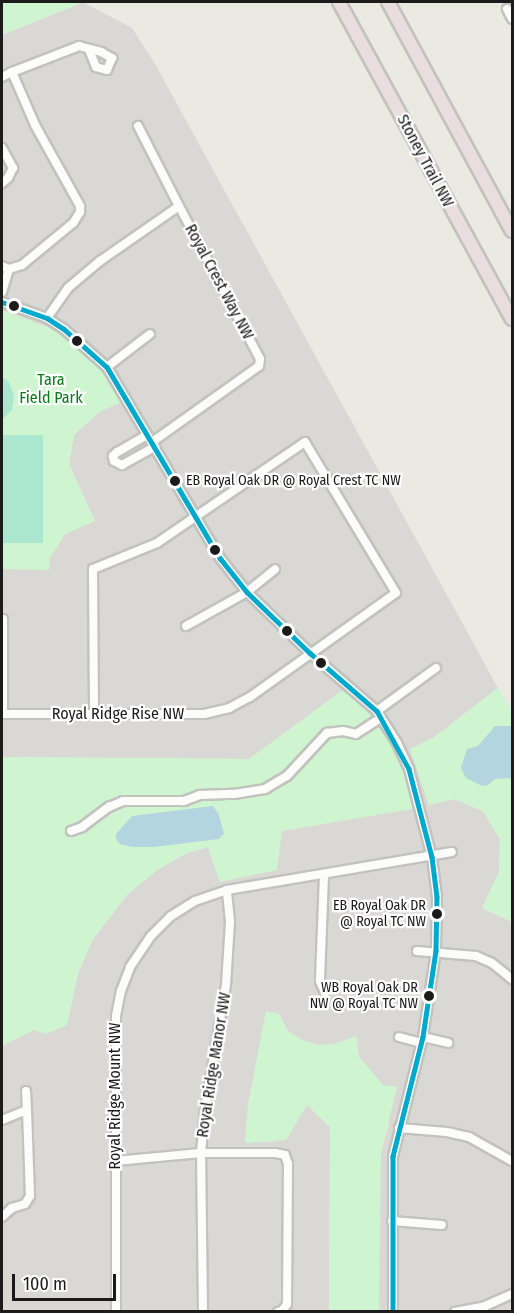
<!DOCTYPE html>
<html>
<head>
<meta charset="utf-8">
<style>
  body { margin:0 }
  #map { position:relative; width:514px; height:1313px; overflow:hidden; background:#eae9e2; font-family:"Fira Sans Condensed",sans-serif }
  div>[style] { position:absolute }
  .residential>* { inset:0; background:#d9d8d4 }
  .park>* { inset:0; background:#cef4d0 }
  .pitch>* { inset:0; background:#abe6cf; transform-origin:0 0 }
  .water>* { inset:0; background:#b3d5e0 }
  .roads { filter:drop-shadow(2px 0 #c2c2bf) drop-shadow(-2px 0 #c2c2bf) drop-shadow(0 2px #c2c2bf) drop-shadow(0 -2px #c2c2bf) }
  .minor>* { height:8px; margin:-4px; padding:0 4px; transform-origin:4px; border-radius:4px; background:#fcfcfb }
  .highway>* { height:12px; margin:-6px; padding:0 6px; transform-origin:6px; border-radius:6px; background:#e9dddd }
  .bus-1>* { height:4.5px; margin:-2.25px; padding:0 2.25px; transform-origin:2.25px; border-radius:2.25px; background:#00a9ce }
  .dots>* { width:16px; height:16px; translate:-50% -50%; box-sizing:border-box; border:3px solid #fff; border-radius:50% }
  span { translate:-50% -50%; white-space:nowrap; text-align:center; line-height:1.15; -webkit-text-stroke:4.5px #fff; paint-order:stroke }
  .bus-label { font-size:14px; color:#1b1b1b }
  .left { translate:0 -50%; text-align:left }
  .right { translate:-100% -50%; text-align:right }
  .street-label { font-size:16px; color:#1b1b1b }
  .park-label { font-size:16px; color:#047e15 }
  .frame { position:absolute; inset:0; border:3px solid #1b1b1b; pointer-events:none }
  .scale { position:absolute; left:12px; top:1274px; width:104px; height:27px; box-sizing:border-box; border:3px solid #1b1b1b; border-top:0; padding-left:8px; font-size:18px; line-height:21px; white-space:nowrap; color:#1b1b1b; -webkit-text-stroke:4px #fff; paint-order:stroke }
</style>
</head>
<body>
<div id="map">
  <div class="residential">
    <i style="clip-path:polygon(83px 2px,132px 28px,155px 64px,498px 688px,433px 738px,410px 749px,429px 804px,454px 799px,483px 811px,500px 839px,499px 872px,482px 908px,512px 922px,512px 1311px,379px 1311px,379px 1183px,381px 1153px,389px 1124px,383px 1085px,359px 1057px,356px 1036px,335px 1044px,318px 1045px,302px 1040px,288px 1031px,279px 1014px,266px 1012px,248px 1105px,245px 1142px,272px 1142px,279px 1139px,307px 1105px,330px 1127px,329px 1311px,2px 1311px,2px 1046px,33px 1030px,67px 1025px,78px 973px,93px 939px,128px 894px,157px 870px,187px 853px,208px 847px,220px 882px,241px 877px,282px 831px,412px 808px,404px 773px,389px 741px,344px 689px,250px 759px,2px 757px,2px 569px,49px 569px,50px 558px,65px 534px,95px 521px,69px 464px,74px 435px,98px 413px,52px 329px,2px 310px,2px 35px)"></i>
  </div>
  <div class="park">
    <i style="clip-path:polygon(2px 2px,83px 2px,2px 35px)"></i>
    <i style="clip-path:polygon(2px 310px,52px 329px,74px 344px,107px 377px,121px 402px,98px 413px,74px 435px,69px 465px,95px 521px,65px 534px,50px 558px,49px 570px,2px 569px)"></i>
    <i style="clip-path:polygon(498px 688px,512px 710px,512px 922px,482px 908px,499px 872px,500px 839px,483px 811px,454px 799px,429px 805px,410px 749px,433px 738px)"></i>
    <i style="clip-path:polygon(344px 689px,366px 710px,389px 741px,404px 773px,412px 809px,282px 831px,277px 870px,220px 882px,208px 847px,187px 853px,157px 870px,128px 894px,93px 939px,78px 973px,67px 1025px,46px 1034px,33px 1030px,2px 1046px,2px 757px,249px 759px)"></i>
    <i style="clip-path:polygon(266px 1011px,279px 1014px,288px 1031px,302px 1040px,318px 1045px,335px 1044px,356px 1036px,359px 1057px,383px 1085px,397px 1087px,381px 1153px,379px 1311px,329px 1311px,330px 1127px,307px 1105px,286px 1140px,245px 1143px,248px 1105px)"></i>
  </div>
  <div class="pitch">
    <i style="clip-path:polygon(2px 377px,9px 382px,14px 396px,12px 410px,3px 419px)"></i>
    <i style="left:2px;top:435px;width:41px;height:108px"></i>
  </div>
  <div class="water">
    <i style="clip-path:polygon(495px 726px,512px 726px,512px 778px,495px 779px,488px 785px,482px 786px,466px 778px,461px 768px,467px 749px,478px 746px)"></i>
    <i style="clip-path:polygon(213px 806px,219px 815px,224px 834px,219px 839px,153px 847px,133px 847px,120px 844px,116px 839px,116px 834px,132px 816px)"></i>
  </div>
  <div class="roads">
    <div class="minor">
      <i style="left:507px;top:9px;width:11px;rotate:63deg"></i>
      <i style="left:12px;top:72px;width:72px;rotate:-21.2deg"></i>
      <i style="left:79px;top:46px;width:23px;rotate:15deg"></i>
      <i style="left:101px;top:52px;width:13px;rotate:29deg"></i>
      <i style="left:112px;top:58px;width:13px;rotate:113deg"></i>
      <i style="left:107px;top:70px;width:11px;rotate:-165deg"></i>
      <i style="left:96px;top:67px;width:18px;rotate:-112deg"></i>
      <i style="left:2px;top:77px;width:11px;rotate:-27deg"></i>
      <i style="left:12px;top:72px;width:58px;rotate:66.5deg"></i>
      <i style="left:35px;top:125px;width:93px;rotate:60.9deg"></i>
      <i style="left:80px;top:206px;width:6px;rotate:90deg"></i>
      <i style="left:80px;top:212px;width:13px;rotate:122deg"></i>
      <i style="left:73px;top:223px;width:66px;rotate:140.5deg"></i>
      <i style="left:22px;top:265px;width:14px;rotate:163deg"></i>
      <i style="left:9px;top:269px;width:8px;rotate:-157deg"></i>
      <i style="left:138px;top:126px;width:90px;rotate:62.9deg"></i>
      <i style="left:2px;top:148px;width:23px;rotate:61deg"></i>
      <i style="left:13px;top:168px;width:11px;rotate:117deg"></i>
      <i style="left:8px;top:178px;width:8px;rotate:140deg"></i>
      <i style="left:2px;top:292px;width:24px;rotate:-73deg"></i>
      <i style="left:2px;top:302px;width:48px;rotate:19.6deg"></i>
      <i style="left:47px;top:318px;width:20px;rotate:33deg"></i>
      <i style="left:64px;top:329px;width:57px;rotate:41.5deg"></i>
      <i style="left:107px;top:367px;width:222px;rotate:59.4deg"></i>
      <i style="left:220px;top:558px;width:43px;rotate:51.5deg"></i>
      <i style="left:247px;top:592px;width:88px;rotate:44.1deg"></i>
      <i style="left:310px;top:653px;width:89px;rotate:40.9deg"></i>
      <i style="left:377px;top:711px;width:38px;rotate:58deg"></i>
      <i style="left:397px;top:743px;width:29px;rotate:65deg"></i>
      <i style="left:409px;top:769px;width:91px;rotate:75.4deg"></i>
      <i style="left:432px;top:857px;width:40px;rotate:82.9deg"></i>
      <i style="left:437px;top:897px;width:54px;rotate:91.1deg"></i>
      <i style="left:436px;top:951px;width:87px;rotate:98.6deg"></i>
      <i style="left:423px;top:1037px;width:123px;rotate:104.1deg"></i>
      <i style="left:393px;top:1156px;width:156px;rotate:90deg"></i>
      <i style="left:47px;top:318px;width:37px;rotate:-55deg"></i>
      <i style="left:68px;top:288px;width:42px;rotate:-40.2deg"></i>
      <i style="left:100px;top:261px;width:96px;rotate:-34.8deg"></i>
      <i style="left:179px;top:206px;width:173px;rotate:62.1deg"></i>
      <i style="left:260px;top:359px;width:7px;rotate:98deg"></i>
      <i style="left:259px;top:366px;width:131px;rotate:144.6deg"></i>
      <i style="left:107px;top:367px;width:54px;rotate:-37.5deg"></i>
      <i style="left:147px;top:435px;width:34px;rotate:150deg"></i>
      <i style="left:117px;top:452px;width:6px;rotate:135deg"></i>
      <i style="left:113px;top:456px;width:5px;rotate:79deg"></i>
      <i style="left:114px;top:461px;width:9px;rotate:27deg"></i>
      <i style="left:122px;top:465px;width:38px;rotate:-29deg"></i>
      <i style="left:3px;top:619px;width:95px;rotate:90deg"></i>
      <i style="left:3px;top:714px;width:201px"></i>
      <i style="left:204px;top:714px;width:26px;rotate:-13deg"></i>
      <i style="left:229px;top:708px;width:24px;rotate:-28deg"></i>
      <i style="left:250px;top:697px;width:179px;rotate:-35.5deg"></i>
      <i style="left:396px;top:593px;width:176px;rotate:-121.1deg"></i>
      <i style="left:305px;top:442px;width:179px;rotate:145.7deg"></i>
      <i style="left:157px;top:543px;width:69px;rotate:157.9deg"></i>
      <i style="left:93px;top:569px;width:144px;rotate:89.6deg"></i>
      <i style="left:186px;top:626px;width:70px;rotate:-29.1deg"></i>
      <i style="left:247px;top:592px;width:36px;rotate:-39deg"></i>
      <i style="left:377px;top:711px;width:73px;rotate:-36.1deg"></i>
      <i style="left:71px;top:831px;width:12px;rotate:-20deg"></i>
      <i style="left:82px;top:827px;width:34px;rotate:-37deg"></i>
      <i style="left:109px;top:807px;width:15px;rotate:-23deg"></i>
      <i style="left:123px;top:801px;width:61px"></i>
      <i style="left:184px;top:801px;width:17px;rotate:-21deg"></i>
      <i style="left:200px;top:795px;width:34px;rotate:-2deg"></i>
      <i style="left:234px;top:794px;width:31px;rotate:-9deg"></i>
      <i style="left:265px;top:789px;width:26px;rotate:-31deg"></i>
      <i style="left:287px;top:776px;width:59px;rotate:-47.1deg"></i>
      <i style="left:327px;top:733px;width:16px;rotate:-7deg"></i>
      <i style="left:343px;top:731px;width:13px;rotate:13deg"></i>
      <i style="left:356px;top:734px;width:24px;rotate:-33deg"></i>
      <i style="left:324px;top:875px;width:106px;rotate:92.2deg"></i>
      <i style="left:320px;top:981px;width:13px;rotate:67deg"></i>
      <i style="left:417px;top:951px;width:59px;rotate:4.8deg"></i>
      <i style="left:476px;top:956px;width:17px;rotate:24deg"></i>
      <i style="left:492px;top:963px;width:26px;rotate:39deg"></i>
      <i style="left:399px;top:1037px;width:23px;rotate:15deg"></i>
      <i style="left:423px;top:1037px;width:26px;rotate:13deg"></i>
      <i style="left:26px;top:1091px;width:19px;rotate:87deg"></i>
      <i style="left:2px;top:1120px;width:27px;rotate:-22deg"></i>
      <i style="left:27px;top:1110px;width:86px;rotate:88deg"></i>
      <i style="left:30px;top:1196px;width:9px;rotate:122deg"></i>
      <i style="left:25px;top:1204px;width:14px;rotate:163deg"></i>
      <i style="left:12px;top:1208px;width:13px;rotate:138deg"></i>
      <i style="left:399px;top:1128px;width:48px;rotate:4.8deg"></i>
      <i style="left:447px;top:1132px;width:23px;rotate:13deg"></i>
      <i style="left:469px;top:1137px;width:49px;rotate:29.2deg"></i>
      <i style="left:115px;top:1161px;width:86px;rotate:-5.3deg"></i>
      <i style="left:201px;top:1153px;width:74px"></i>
      <i style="left:275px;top:1153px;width:10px;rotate:11deg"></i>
      <i style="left:285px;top:1155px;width:9px;rotate:72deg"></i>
      <i style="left:288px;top:1164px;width:140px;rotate:90.4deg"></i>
      <i style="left:287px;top:1304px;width:9px;rotate:126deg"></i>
      <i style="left:282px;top:1311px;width:4px;rotate:166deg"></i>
      <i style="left:392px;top:1221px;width:50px;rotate:4.6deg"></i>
      <i style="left:116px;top:1312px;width:296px;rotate:-90deg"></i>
      <i style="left:116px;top:1016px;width:25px;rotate:-79deg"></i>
      <i style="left:121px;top:991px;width:26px;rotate:-69deg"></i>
      <i style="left:130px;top:967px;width:37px;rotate:-56deg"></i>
      <i style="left:151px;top:936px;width:28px;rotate:-45deg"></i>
      <i style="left:171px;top:916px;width:28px;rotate:-32deg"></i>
      <i style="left:195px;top:901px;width:34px;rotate:-19deg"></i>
      <i style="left:227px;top:890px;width:228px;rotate:-9.6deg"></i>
      <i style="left:203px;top:1312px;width:159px;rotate:-90.7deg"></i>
      <i style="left:201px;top:1153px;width:44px;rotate:-84.8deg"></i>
      <i style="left:205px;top:1109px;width:126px;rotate:-80.4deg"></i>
      <i style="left:226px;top:985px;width:64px;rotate:-86.4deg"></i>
      <i style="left:230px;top:921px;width:31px;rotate:-96deg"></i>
      <i style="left:455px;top:1312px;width:31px;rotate:-11deg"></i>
      <i style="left:485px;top:1306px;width:30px;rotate:-24deg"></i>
    </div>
    <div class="highway">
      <i style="left:339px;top:2px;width:361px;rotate:61.4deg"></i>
      <i style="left:388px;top:2px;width:260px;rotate:61.6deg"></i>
    </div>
  </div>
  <div class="bus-1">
    <i style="left:2px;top:302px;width:48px;rotate:19.6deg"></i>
    <i style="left:47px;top:318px;width:20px;rotate:33deg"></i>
    <i style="left:64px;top:329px;width:57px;rotate:41.5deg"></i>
    <i style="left:107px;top:367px;width:222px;rotate:59.4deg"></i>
    <i style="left:220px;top:558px;width:43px;rotate:51.5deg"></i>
    <i style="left:247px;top:592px;width:88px;rotate:44.1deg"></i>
    <i style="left:310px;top:653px;width:89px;rotate:40.9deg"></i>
    <i style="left:377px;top:711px;width:66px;rotate:61.1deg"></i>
    <i style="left:409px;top:769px;width:91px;rotate:75.4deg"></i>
    <i style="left:432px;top:857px;width:40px;rotate:82.9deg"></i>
    <i style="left:437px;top:897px;width:54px;rotate:91.1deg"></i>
    <i style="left:436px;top:951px;width:87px;rotate:98.6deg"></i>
    <i style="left:423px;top:1037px;width:123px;rotate:104.1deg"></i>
    <i style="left:393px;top:1156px;width:156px;rotate:90deg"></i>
  </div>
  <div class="dots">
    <i style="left:14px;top:306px;background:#1b1b1b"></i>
    <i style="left:77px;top:341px;background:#1b1b1b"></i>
    <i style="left:175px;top:481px;background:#1b1b1b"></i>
    <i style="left:215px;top:550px;background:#1b1b1b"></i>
    <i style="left:287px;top:631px;background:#1b1b1b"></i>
    <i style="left:321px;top:663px;background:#1b1b1b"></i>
    <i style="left:437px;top:914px;background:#1b1b1b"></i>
    <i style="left:429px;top:996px;background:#1b1b1b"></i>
  </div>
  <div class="bus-label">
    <span class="left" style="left:186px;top:481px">EB Royal Oak DR @ Royal Crest TC NW</span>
    <span class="right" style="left:426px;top:914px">EB Royal Oak DR<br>@ Royal TC NW</span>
    <span class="right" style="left:418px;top:996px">WB Royal Oak DR<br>NW @ Royal TC NW</span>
  </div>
  <div class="street-label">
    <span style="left:425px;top:161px;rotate:62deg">Stoney Trail NW</span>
    <span style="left:219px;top:282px;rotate:62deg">Royal Crest Way NW</span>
    <span style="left:118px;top:714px">Royal Ridge Rise NW</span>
    <span style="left:214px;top:1065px;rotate:-81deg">Royal Ridge Manor NW</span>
    <span style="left:115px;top:1096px;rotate:-90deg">Royal Ridge Mount NW</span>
  </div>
  <div class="park-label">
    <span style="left:51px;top:389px">Tara<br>Field Park</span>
  </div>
  <div class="frame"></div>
  <div class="scale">100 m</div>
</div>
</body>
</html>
